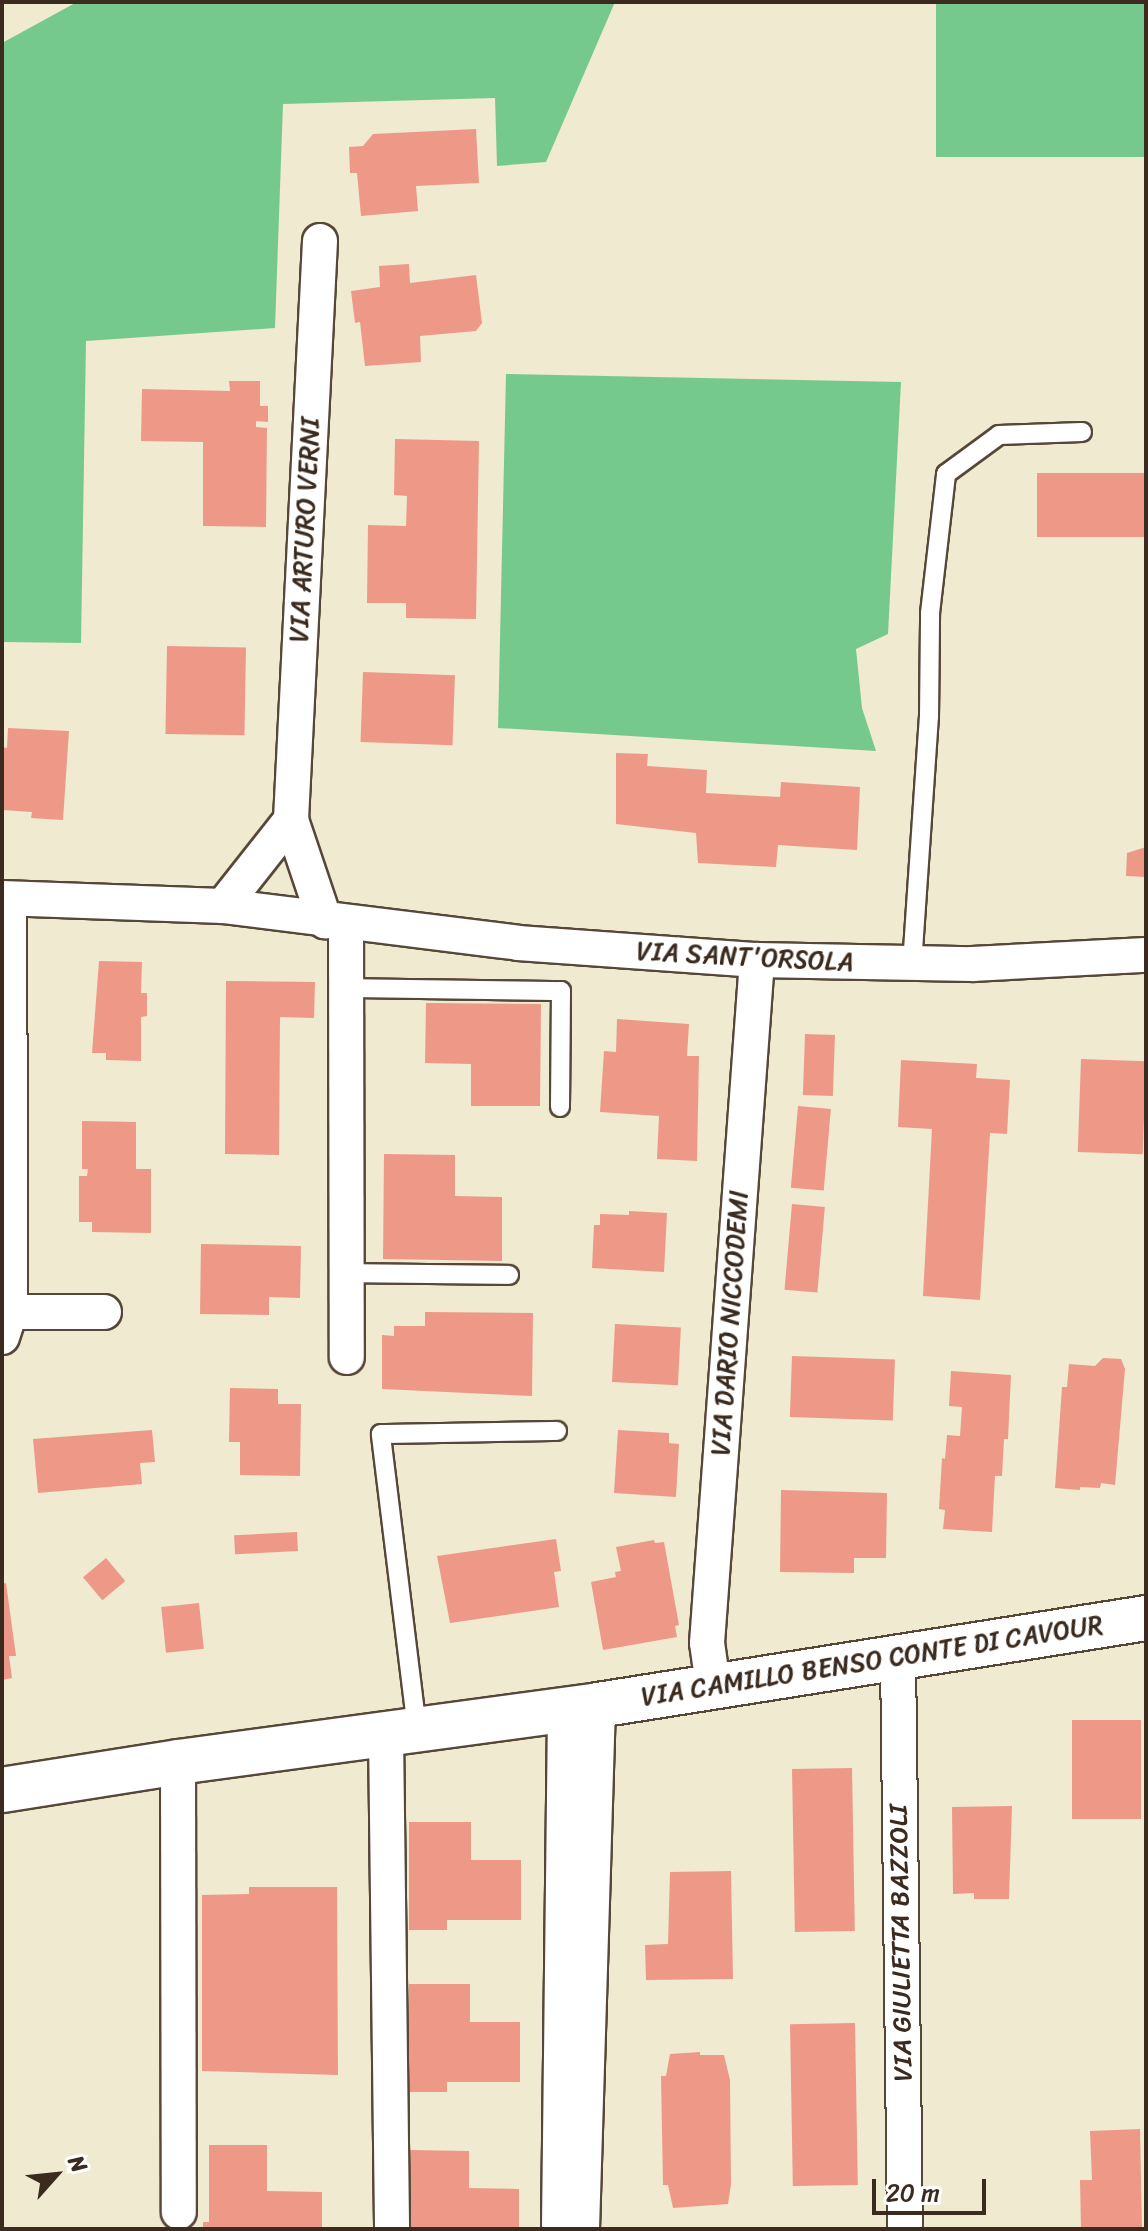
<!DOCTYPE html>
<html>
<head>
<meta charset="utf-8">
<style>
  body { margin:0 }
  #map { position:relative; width:1148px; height:2231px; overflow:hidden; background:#efead0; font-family:Sriracha,sans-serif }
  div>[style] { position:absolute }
  .green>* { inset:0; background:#76c98c; transform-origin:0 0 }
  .building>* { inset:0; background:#ee9987; transform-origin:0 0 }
  .roads { filter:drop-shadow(2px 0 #564739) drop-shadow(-2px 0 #564739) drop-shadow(0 2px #564739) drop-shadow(0 -2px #564739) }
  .lane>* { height:18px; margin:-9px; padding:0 9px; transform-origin:9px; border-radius:9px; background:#fff }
  .street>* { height:34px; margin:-17px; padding:0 17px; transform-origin:17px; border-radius:17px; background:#fff }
  .secondary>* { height:44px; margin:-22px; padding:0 22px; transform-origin:22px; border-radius:22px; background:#fff }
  span { translate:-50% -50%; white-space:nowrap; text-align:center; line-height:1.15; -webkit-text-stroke:6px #fff; paint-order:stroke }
  .street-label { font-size:26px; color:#3b2a1e }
  .frame { position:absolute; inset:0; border:4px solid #3b2a1e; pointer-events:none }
  .north { position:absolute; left:16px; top:2135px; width:80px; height:80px; -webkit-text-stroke:6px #fff; paint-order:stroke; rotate:63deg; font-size:22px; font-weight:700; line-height:32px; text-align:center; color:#3b2a1e }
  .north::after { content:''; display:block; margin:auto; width:28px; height:36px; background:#3b2a1e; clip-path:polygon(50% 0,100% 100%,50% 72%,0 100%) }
  .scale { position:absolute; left:872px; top:2179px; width:114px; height:36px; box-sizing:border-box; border:4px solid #3b2a1e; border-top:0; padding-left:10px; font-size:24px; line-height:28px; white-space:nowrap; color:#3b2a1e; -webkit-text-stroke:6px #fff; paint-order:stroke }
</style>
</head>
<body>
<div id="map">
  <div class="green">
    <i style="clip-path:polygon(77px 2px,615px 2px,546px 162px,497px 166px,495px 98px,283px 104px,275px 328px,86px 341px,81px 643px,2px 642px,2px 43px)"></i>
    <i style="left:936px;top:2px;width:210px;height:155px"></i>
    <i style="clip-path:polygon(506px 374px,901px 382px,888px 634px,856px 649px,862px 708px,876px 751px,498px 728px)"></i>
  </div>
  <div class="building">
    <i style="clip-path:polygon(476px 129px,479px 183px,416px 186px,418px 211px,361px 216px,357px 173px,350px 173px,349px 147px,363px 146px,373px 134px)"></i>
    <i style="clip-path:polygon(409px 264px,410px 283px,476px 275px,482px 323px,476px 331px,420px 336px,421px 362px,365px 366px,360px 322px,355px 323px,351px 291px,380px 287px,379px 266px)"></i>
    <i style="clip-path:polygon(229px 381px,260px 381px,260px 406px,268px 406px,268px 422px,256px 421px,256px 427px,267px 428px,266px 527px,203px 526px,203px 442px,141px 441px,142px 389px,230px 391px)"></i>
    <i style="clip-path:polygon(395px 439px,479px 441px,476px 619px,406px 618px,406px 603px,367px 603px,368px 525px,406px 526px,407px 496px,394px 495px)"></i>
    <i style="left:1146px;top:473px;width:64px;height:109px;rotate:90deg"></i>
    <i style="left:167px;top:646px;width:79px;height:88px;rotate:1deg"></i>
    <i style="left:363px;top:672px;width:92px;height:70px;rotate:2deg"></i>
    <i style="clip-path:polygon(8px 728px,69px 731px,63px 820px,31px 818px,32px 812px,2px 810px,2px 747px,7px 748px)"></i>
    <i style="clip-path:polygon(616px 753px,648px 754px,647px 766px,707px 770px,706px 793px,780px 797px,781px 782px,860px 787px,857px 850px,778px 845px,776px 867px,698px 863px,696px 833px,616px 824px)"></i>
    <i style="clip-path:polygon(1146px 847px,1146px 877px,1126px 876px,1127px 853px)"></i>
    <i style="clip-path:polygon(99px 961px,142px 962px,141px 993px,147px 993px,147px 1016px,141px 1017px,141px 1061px,106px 1060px,106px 1053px,92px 1053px)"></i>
    <i style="clip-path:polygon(226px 981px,315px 982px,314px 1018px,280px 1017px,279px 1155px,225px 1154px)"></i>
    <i style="clip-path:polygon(426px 1003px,541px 1004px,540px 1106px,471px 1106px,471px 1064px,425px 1063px)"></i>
    <i style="clip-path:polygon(617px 1019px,689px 1024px,687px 1056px,699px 1056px,697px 1161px,657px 1159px,659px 1116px,600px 1112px,604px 1051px,616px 1052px)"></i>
    <i style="left:805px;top:1034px;width:30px;height:61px;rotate:2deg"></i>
    <i style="left:1081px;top:1059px;width:65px;height:93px;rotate:2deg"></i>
    <i style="clip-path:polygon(901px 1060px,977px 1064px,976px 1078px,1010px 1080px,1007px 1134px,990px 1133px,980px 1300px,923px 1296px,932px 1129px,898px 1127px)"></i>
    <i style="left:798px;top:1106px;width:33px;height:82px;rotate:5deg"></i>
    <i style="clip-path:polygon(82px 1121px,136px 1122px,136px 1169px,151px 1169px,151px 1233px,92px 1232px,92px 1222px,79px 1222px,79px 1176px,87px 1176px,88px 1169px,82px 1169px)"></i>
    <i style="clip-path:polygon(384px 1154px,455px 1155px,455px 1196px,502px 1197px,502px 1261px,383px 1259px)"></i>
    <i style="left:792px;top:1204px;width:33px;height:86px;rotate:5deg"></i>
    <i style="clip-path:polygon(629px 1211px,667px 1213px,664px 1272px,592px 1268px,594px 1225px,600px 1225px,600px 1214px,629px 1215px)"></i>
    <i style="clip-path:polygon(201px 1244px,301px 1246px,300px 1298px,269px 1297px,269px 1315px,200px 1314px)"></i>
    <i style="clip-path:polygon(425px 1312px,533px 1313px,532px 1396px,382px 1389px,382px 1335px,394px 1336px,394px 1326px,425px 1326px)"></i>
    <i style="left:615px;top:1324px;width:66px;height:58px;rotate:3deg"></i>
    <i style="left:792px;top:1356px;width:103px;height:61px;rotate:2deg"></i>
    <i style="clip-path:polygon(1103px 1358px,1121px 1359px,1125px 1369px,1115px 1485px,1101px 1483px,1100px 1488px,1080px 1487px,1080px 1490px,1055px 1488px,1062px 1387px,1067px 1387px,1069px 1364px,1095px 1366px)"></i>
    <i style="clip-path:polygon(951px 1371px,1011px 1375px,1008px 1439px,1004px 1439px,1002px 1476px,995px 1476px,992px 1532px,943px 1529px,945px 1510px,939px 1509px,942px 1458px,945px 1459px,947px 1435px,960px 1436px,962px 1407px,949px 1406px)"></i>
    <i style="clip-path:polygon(230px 1388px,278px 1389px,278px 1404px,301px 1404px,300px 1476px,240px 1475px,240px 1442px,229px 1442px)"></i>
    <i style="clip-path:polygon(152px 1430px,155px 1462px,140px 1463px,142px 1484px,38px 1493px,33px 1439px)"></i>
    <i style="clip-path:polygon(618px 1430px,669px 1433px,669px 1443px,679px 1444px,676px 1497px,614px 1493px)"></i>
    <i style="clip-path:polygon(781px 1490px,887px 1493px,886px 1558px,854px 1558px,854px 1573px,780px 1572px)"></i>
    <i style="left:297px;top:1532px;width:19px;height:63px;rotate:87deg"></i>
    <i style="clip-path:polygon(556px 1539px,561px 1571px,554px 1572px,559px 1607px,450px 1623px,437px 1556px)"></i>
    <i style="clip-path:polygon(654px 1540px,655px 1543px,664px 1542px,679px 1625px,675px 1626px,677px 1637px,603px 1650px,591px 1582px,616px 1577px,615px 1572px,621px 1571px,616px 1547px)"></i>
    <i style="left:106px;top:1558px;width:30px;height:30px;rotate:50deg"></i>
    <i style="clip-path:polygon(6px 1583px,16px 1656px,9px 1656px,12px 1678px,2px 1680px,2px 1584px)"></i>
    <i style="left:199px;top:1603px;width:46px;height:38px;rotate:84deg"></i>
    <i style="left:1141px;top:1720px;width:99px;height:69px;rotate:90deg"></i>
    <i style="left:852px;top:1768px;width:163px;height:60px;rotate:89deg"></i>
    <i style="clip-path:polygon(1012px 1806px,1009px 1899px,974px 1899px,974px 1893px,953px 1894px,952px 1807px)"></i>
    <i style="clip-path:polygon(409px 1822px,471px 1822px,471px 1860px,521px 1860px,521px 1920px,447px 1920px,447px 1930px,409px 1930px)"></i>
    <i style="clip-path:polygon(731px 1871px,733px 1979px,646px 1980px,645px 1945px,668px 1944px,670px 1872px)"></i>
    <i style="clip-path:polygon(249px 1887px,337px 1887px,338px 2075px,202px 2071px,202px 1895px,249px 1894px)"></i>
    <i style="clip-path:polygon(409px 1984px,470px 1984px,470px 2022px,520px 2022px,520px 2082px,447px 2082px,447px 2092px,409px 2092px)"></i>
    <i style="left:855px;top:2023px;width:162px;height:65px;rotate:89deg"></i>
    <i style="clip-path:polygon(700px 2052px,700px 2055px,724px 2055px,730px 2080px,731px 2184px,728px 2204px,673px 2208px,668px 2185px,663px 2185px,661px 2076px,666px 2076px,670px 2054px)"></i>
    <i style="clip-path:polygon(1140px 2129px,1142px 2229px,1081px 2229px,1080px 2180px,1092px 2180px,1090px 2131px)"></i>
    <i style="clip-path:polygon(209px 2145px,267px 2145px,267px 2191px,322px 2192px,322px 2229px,203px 2229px,203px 2222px,209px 2222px)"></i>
    <i style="clip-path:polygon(408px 2150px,469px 2151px,469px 2188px,519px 2189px,519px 2229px,408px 2229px)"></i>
  </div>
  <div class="roads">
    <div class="lane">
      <i style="left:912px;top:965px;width:249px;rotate:-86.1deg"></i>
      <i style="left:929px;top:717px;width:104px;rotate:-89.4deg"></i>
      <i style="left:930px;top:613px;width:140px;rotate:-83.4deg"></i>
      <i style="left:946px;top:474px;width:66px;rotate:-36.3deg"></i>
      <i style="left:999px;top:435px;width:83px;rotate:-2.1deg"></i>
      <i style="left:346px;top:988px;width:215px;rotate:0.8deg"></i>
      <i style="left:561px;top:991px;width:116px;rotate:90.5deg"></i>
      <i style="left:347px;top:1273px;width:162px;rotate:0.7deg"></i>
      <i style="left:417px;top:1729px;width:297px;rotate:-97deg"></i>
      <i style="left:381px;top:1434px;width:176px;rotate:-1deg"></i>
    </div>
    <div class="street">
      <i style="left:320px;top:241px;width:580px;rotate:92.87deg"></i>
      <i style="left:291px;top:820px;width:107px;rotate:71.4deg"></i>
      <i style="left:2px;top:898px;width:221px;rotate:2.1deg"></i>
      <i style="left:223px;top:906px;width:297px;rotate:7.1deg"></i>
      <i style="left:518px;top:943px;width:240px;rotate:4.1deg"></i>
      <i style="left:757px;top:960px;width:215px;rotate:1.1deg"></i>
      <i style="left:972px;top:964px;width:174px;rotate:-3deg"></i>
      <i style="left:223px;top:906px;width:110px;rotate:-51.7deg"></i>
      <i style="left:346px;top:924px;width:433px;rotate:89.9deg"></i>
      <i style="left:10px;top:1312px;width:94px"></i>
      <i style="left:2px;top:1337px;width:26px;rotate:-72deg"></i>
      <i style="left:10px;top:1312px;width:413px;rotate:-90.1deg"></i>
      <i style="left:898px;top:1656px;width:573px;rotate:89.3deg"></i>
      <i style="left:713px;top:1685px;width:42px;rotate:-98.1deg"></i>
      <i style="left:707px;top:1643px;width:685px;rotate:-85.81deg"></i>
      <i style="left:386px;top:1733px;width:496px;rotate:89.3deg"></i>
      <i style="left:178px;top:1762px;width:450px;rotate:89.9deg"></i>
      <i style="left:559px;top:2226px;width:516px;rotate:-89.33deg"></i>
      <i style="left:582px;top:2229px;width:524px;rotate:-88.25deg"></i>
    </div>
    <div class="secondary">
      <i style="left:2px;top:1790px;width:178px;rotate:-9deg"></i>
      <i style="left:178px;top:1762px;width:424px;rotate:-7.7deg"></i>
      <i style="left:598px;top:1705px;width:555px;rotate:-9.02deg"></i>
    </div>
  </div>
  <div class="street-label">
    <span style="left:305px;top:530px;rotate:-87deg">VIA ARTURO VERNI</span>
    <span style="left:745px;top:957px;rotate:3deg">VIA SANT'ORSOLA</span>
    <span style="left:730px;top:1323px;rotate:-86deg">VIA DARIO NICCODEMI</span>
    <span style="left:872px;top:1661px;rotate:-9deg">VIA CAMILLO BENSO CONTE DI CAVOUR</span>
    <span style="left:901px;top:1943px;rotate:-91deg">VIA GIULIETTA BAZZOLI</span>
  </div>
  <div class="frame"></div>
  <div class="north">N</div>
  <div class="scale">20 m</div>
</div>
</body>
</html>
